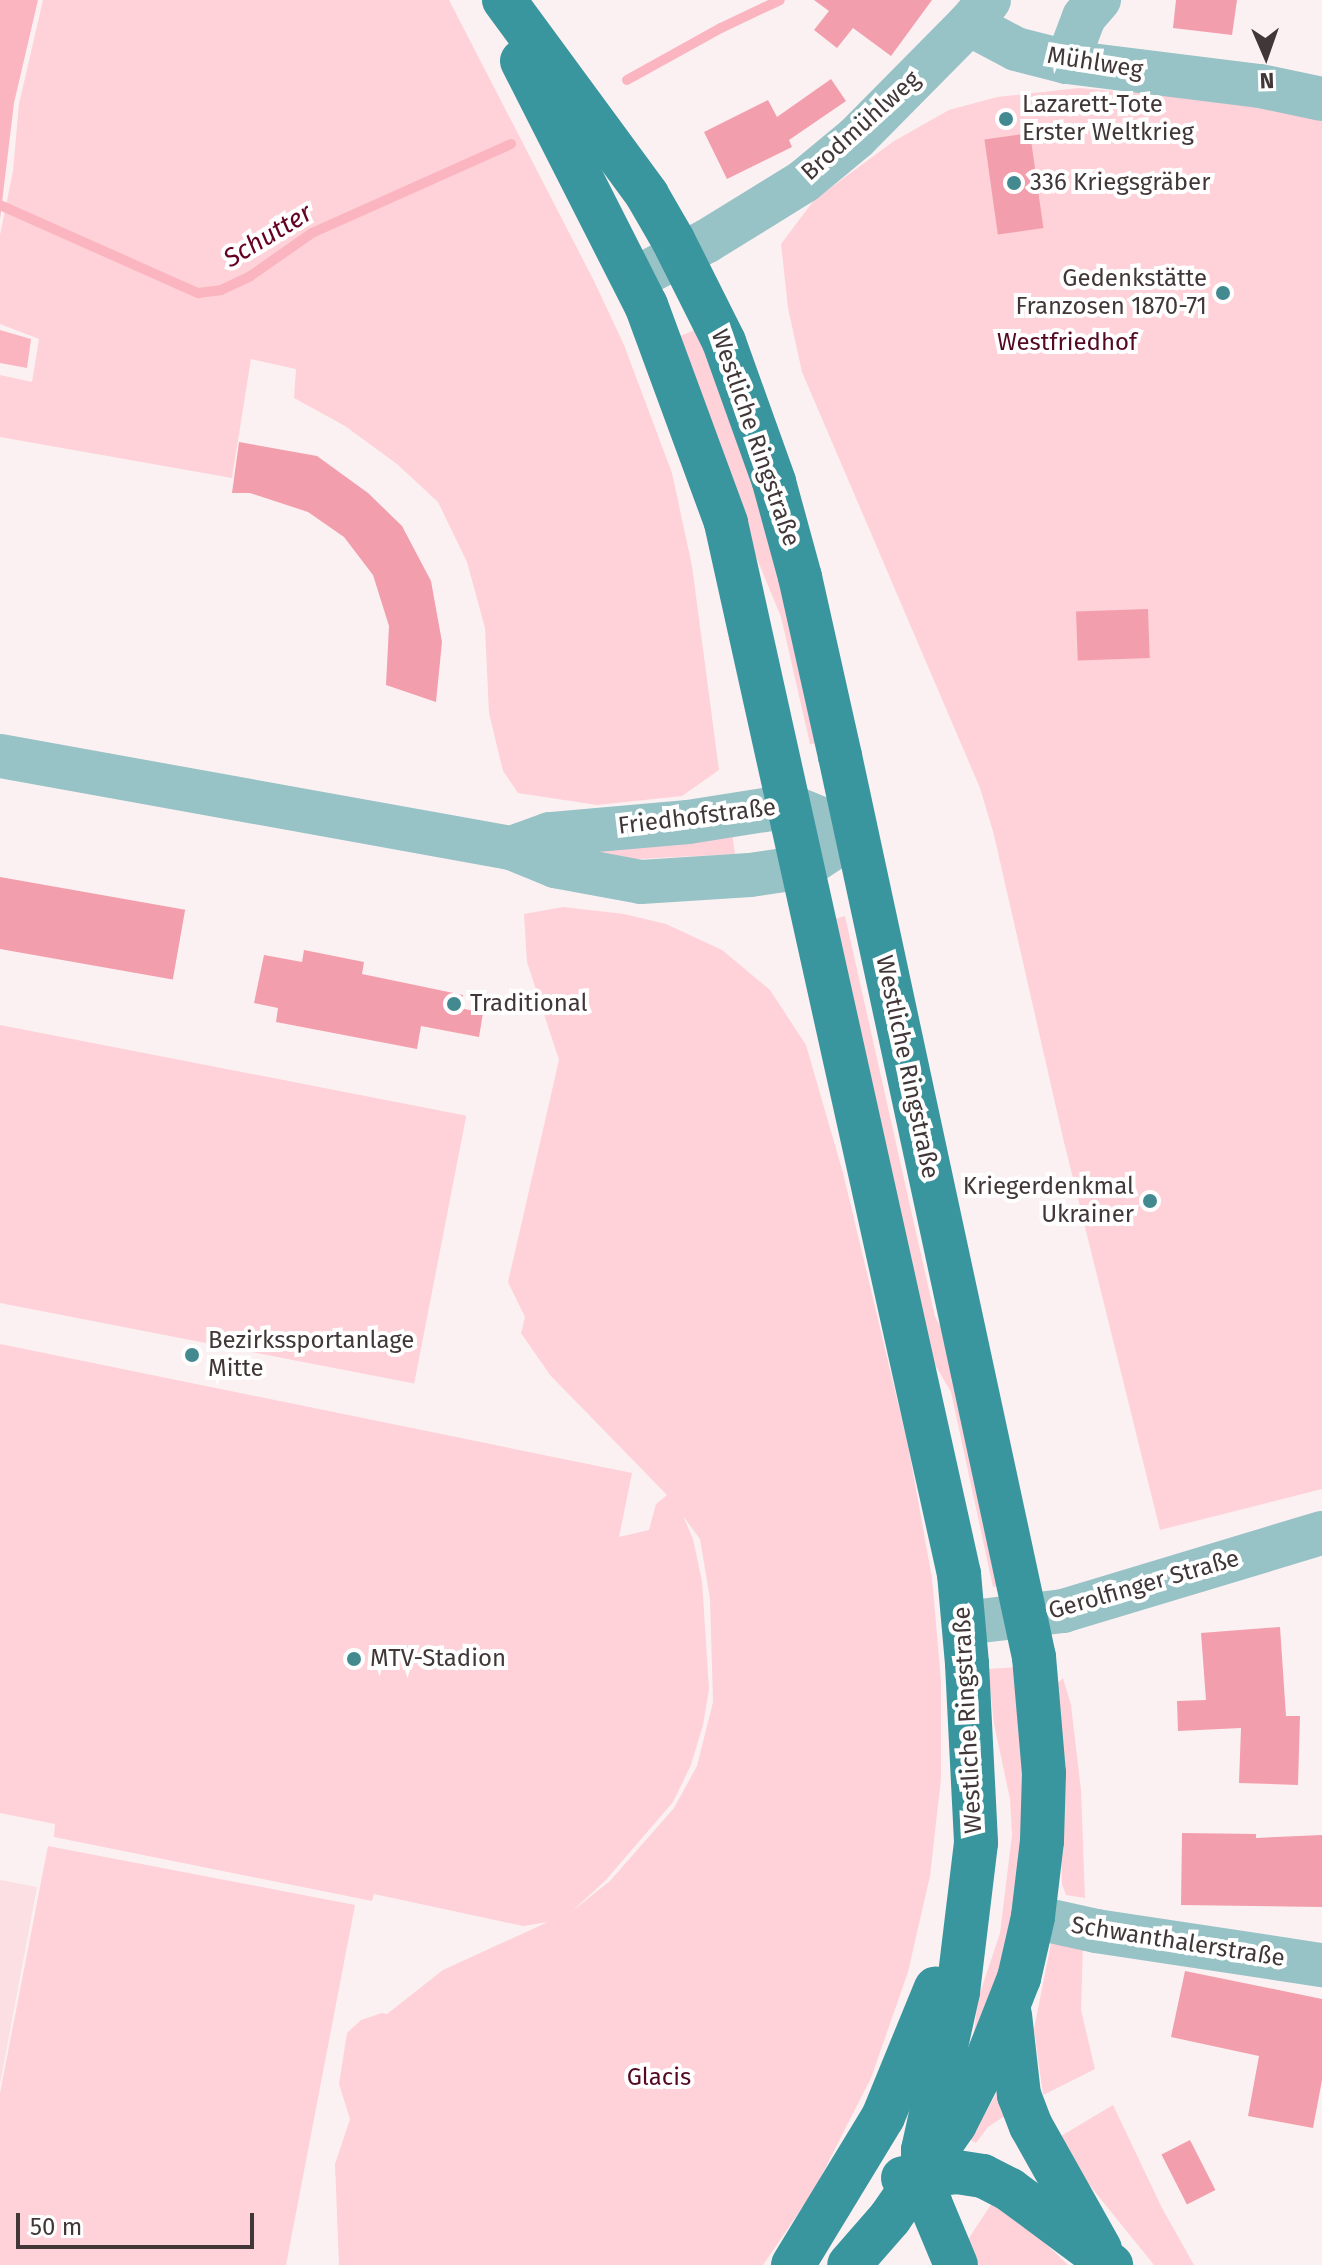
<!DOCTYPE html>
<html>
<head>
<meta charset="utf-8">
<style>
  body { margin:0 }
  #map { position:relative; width:1322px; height:2265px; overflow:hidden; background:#fbf1f2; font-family:"Fira Sans",sans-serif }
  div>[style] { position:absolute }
  .built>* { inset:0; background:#fbdfe2 }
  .green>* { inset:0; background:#fed2d8; transform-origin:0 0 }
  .water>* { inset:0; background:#fbb5c0 }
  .stream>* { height:10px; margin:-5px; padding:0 5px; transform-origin:5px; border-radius:5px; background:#fbb5c0 }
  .building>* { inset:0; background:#f39eac; transform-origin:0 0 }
  .minor>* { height:44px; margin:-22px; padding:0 22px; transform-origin:22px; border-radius:22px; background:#97c2c6 }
  .major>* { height:44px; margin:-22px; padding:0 22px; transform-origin:22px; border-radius:22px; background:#39969e }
  .dots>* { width:22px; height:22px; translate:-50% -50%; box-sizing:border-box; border:4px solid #fff; border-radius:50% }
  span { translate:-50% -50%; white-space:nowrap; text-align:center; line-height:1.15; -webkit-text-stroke:8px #fff; paint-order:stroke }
  .street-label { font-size:24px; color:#413738 }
  .poi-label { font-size:24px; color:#413738 }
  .left { translate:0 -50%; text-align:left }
  .right { translate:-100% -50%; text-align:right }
  .park-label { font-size:24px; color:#530921 }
  .water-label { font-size:26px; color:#650025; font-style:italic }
  .north { position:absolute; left:1226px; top:16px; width:80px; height:80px; -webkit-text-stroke:6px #fff; paint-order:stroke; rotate:178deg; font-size:22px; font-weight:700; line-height:32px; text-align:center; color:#413738 }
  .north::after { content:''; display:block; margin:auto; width:28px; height:36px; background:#413738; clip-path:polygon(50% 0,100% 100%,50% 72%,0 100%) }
  .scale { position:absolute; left:16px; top:2213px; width:238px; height:36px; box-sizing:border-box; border:4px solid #413738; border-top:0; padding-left:10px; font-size:24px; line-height:28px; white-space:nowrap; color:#413738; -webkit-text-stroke:6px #fff; paint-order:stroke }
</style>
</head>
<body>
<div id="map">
  <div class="built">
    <i style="clip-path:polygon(0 1880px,37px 1887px,0 2084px)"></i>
  </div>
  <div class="green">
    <i style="clip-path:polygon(43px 0,449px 0,594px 281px,624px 345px,672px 473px,692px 566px,719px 770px,682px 796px,597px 805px,518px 793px,503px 771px,489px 713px,485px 628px,467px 562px,438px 502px,397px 464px,345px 426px,294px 398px,296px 369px,251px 359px,232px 478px,0 437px,0 375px,32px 382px,39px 339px,0 324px,0 235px,13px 171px,19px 104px)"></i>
    <i style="clip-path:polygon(1079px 88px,1253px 102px,1322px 121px,1322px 1489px,1160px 1530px,1063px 1138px,994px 835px,980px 788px,802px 372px,788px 308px,781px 244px,814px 200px,894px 141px,949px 110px,997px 97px)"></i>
    <i style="clip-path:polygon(697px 329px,771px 537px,817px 743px,810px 744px,781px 617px,750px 542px,678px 337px)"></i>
    <i style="clip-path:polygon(731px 827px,735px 854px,619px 860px,547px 842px)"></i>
    <i style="clip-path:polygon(evenodd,563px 907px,624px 914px,666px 924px,722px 950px,770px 990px,806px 1045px,843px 1173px,908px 1445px,932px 1578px,941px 1681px,941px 1779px,930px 1876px,908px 1972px,871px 2078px,814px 2190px,763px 2265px,339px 2265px,335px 2164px,350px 2119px,339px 2084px,347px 2033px,361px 2020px,382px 2013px,387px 2014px,443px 1970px,548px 1922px,523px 1926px,374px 1894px,372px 1901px,54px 1837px,55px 1824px,0 1813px,0 1344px,632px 1473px,619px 1537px,649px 1530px,656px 1504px,667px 1495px,550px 1375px,521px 1333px,525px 1317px,508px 1282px,559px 1060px,527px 962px,524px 914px,563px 907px,683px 1516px,700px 1539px,710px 1599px,713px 1702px,697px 1766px,674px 1808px,610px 1881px,571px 1912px,605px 1881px,673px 1802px,691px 1765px,703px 1725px,709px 1689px,702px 1581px,693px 1539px,683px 1516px)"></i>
    <i style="clip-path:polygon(845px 916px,935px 1317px,951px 1344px,999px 1586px,993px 1587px,951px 1392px,931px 1358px,835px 919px)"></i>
    <i style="left:0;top:1025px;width:475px;height:273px;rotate:11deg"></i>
    <i style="clip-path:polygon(1018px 1667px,1024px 1798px,1019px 1889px,992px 2005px,974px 2033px,978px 1999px,1000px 1933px,1012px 1835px,1010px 1799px,994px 1724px,988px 1669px)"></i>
    <i style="clip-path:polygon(1063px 1678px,1071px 1705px,1081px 1790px,1085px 1898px,1066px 1895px,1062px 1884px,1057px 1684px)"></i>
    <i style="clip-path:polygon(48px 1846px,355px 1905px,286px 2265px,0 2265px,0 2093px)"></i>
    <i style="clip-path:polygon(1051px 1943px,1083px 1944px,1081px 2010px,1095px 2069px,1043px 2095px,1034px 2029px)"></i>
    <i style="clip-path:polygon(999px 2089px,1009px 2113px,988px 2127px,976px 2143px,970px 2140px)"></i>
    <i style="clip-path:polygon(1113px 2105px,1162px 2208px,1194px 2265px,1154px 2265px,1070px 2161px,1056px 2139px)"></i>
    <i style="clip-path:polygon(994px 2200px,1015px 2214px,1068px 2265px,979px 2265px,967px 2241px)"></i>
  </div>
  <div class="water">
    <i style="clip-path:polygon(0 0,38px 0,14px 103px,0 219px)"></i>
    <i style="clip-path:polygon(0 330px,31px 339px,27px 368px,0 363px)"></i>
  </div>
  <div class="stream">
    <i style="left:627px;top:80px;width:107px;rotate:-29deg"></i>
    <i style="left:721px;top:28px;width:65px;rotate:-25.4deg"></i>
    <i style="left:0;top:205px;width:217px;rotate:24deg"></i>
    <i style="left:198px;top:293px;width:23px;rotate:-7deg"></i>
    <i style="left:221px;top:290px;width:31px;rotate:-25deg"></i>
    <i style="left:249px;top:277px;width:77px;rotate:-34.9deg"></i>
    <i style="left:312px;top:233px;width:218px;rotate:-24.1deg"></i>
  </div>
  <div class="building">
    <i style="clip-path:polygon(814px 0,932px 0,891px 56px,853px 28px,837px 48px,814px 30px,829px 11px)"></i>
    <i style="clip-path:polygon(1176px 0,1237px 0,1232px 35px,1173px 28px)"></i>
    <i style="clip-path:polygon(831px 79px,846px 101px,789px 140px,792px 147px,727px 179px,704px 132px,768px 100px,777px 117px)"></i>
    <i style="left:1030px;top:133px;width:96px;height:46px;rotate:82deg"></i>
    <i style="clip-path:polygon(239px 442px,317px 456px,368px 493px,402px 526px,431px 581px,442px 642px,436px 702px,386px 685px,389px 626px,373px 575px,344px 537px,308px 512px,250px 493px,232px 493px)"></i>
    <i style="left:1148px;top:609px;width:49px;height:72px;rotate:88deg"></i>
    <i style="left:0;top:877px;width:188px;height:71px;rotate:10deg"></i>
    <i style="clip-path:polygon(304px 950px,364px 962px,362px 974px,463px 995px,460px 1008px,483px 1013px,479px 1037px,421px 1026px,417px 1049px,276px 1022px,278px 1008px,254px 1003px,264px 955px,302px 962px)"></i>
    <i style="clip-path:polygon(1280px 1627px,1286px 1716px,1300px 1716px,1298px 1785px,1239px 1783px,1241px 1728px,1178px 1731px,1177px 1701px,1206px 1700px,1201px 1633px)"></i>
    <i style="clip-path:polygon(1182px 1833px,1256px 1834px,1256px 1838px,1322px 1835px,1322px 1907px,1181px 1905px)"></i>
    <i style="clip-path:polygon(1185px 1971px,1322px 1999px,1322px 2080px,1313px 2128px,1248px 2116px,1259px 2056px,1171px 2037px)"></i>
    <i style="left:1190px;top:2140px;width:56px;height:32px;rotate:63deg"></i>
  </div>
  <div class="minor">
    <i style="left:969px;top:24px;width:53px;rotate:28deg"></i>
    <i style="left:1016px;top:49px;width:53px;rotate:14.3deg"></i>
    <i style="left:1067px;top:62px;width:194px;rotate:7.1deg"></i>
    <i style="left:1260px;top:86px;width:63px;rotate:11.8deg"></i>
    <i style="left:1067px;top:62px;width:48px;rotate:-69.3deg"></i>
    <i style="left:1084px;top:17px;width:23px;rotate:-49deg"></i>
    <i style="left:634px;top:279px;width:82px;rotate:-27.5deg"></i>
    <i style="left:707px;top:241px;width:114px;rotate:-31.7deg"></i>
    <i style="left:804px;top:181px;width:67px;rotate:-39.6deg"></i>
    <i style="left:856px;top:138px;width:161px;rotate:-45.3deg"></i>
    <i style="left:969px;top:24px;width:31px;rotate:-50deg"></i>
    <i style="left:0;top:756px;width:519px;rotate:10.21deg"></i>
    <i style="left:511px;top:848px;width:48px;rotate:22.2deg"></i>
    <i style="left:555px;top:866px;width:87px;rotate:10.5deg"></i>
    <i style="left:641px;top:882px;width:109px;rotate:-3.7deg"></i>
    <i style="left:750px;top:875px;width:55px;rotate:-8.4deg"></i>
    <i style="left:804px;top:867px;width:62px;rotate:-33.2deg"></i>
    <i style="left:856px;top:833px;width:71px;rotate:-157.8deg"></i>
    <i style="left:790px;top:806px;width:103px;rotate:171.1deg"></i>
    <i style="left:688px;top:822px;width:139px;rotate:175deg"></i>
    <i style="left:550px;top:834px;width:41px;rotate:160.3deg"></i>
    <i style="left:964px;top:1623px;width:100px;rotate:-6.9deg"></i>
    <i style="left:1063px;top:1611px;width:270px;rotate:-16.8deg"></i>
    <i style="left:1033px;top:1917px;width:65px;rotate:12.5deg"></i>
    <i style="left:1096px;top:1931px;width:229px;rotate:8.6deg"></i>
  </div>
  <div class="major">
    <i style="left:504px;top:0;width:242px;rotate:53.7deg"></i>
    <i style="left:647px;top:195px;width:52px;rotate:60deg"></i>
    <i style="left:673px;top:240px;width:114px;rotate:63.4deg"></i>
    <i style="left:724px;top:342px;width:149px;rotate:70.3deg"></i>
    <i style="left:774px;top:482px;width:98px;rotate:74.7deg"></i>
    <i style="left:800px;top:577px;width:183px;rotate:77.4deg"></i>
    <i style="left:840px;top:756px;width:922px;rotate:77.85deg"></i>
    <i style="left:1034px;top:1657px;width:116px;rotate:85.1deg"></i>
    <i style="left:1044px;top:1773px;width:68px;rotate:91.7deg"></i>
    <i style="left:1042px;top:1841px;width:77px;rotate:96.8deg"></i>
    <i style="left:1033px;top:1917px;width:63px;rotate:102.9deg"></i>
    <i style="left:1019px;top:1978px;width:96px;rotate:111.5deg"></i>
    <i style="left:984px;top:2067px;width:64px;rotate:117deg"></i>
    <i style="left:955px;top:2124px;width:114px;rotate:124.7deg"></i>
    <i style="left:890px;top:2218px;width:62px;rotate:131.1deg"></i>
    <i style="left:522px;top:61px;width:274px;rotate:63.1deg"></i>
    <i style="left:646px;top:305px;width:232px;rotate:69.8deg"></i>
    <i style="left:726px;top:523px;width:1077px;rotate:77.5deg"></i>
    <i style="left:959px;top:1574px;width:90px;rotate:84.9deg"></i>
    <i style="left:967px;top:1664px;width:179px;rotate:87.1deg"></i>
    <i style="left:976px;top:1843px;width:150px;rotate:96.9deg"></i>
    <i style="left:958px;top:1992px;width:162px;rotate:102.5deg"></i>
    <i style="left:923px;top:2150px;width:24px;rotate:90deg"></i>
    <i style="left:923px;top:2174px;width:32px;rotate:76deg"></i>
    <i style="left:931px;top:2205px;width:65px;rotate:67.4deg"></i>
    <i style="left:1010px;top:2015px;width:81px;rotate:83.6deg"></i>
    <i style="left:1019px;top:2095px;width:33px;rotate:69deg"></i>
    <i style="left:1031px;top:2126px;width:141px;rotate:60.7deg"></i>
    <i style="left:903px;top:2178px;width:54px;rotate:-6.3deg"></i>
    <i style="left:957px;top:2172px;width:26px;rotate:9deg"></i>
    <i style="left:983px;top:2176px;width:30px;rotate:27deg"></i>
    <i style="left:1010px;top:2190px;width:126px;rotate:36.6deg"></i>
    <i style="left:793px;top:2265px;width:173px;rotate:-58.7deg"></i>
    <i style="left:883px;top:2117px;width:139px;rotate:-67.7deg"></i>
  </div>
  <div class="dots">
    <i style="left:1006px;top:119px;background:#428990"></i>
    <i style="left:1014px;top:183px;background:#428990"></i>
    <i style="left:1223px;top:293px;background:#428990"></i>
    <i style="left:454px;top:1004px;background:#428990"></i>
    <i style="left:1150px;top:1201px;background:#428990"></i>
    <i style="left:192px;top:1355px;background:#428990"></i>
    <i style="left:354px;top:1659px;background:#428990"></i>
  </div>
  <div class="street-label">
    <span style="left:1095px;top:63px;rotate:9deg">Mühlweg</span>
    <span style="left:861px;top:126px;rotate:-42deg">Brodmühlweg</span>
    <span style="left:755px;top:438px;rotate:71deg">Westliche Ringstraße</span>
    <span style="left:697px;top:817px;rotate:-7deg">Friedhofstraße</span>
    <span style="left:907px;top:1067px;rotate:78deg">Westliche Ringstraße</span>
    <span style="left:1144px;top:1585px;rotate:-16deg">Gerolfinger Straße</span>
    <span style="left:968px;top:1720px;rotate:-93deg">Westliche Ringstraße</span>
    <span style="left:1178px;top:1942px;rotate:9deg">Schwanthalerstraße</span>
  </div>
  <div class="poi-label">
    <span class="left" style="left:1022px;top:119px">Lazarett-Tote<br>Erster Weltkrieg</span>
    <span class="left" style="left:1030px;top:183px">336 Kriegsgräber</span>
    <span class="right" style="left:1207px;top:293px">Gedenkstätte<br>Franzosen 1870-71</span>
    <span class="left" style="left:470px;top:1004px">Traditional</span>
    <span class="right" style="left:1134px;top:1201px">Kriegerdenkmal<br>Ukrainer</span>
    <span class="left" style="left:208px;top:1355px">Bezirkssportanlage<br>Mitte</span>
    <span class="left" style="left:370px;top:1659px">MTV-Stadion</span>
  </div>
  <div class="park-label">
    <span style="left:1067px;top:343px">Westfriedhof</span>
    <span style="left:659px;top:2078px">Glacis</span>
  </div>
  <div class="water-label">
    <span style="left:268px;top:236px;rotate:-31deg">Schutter</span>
  </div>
  <div class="north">N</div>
  <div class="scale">50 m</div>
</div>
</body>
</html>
